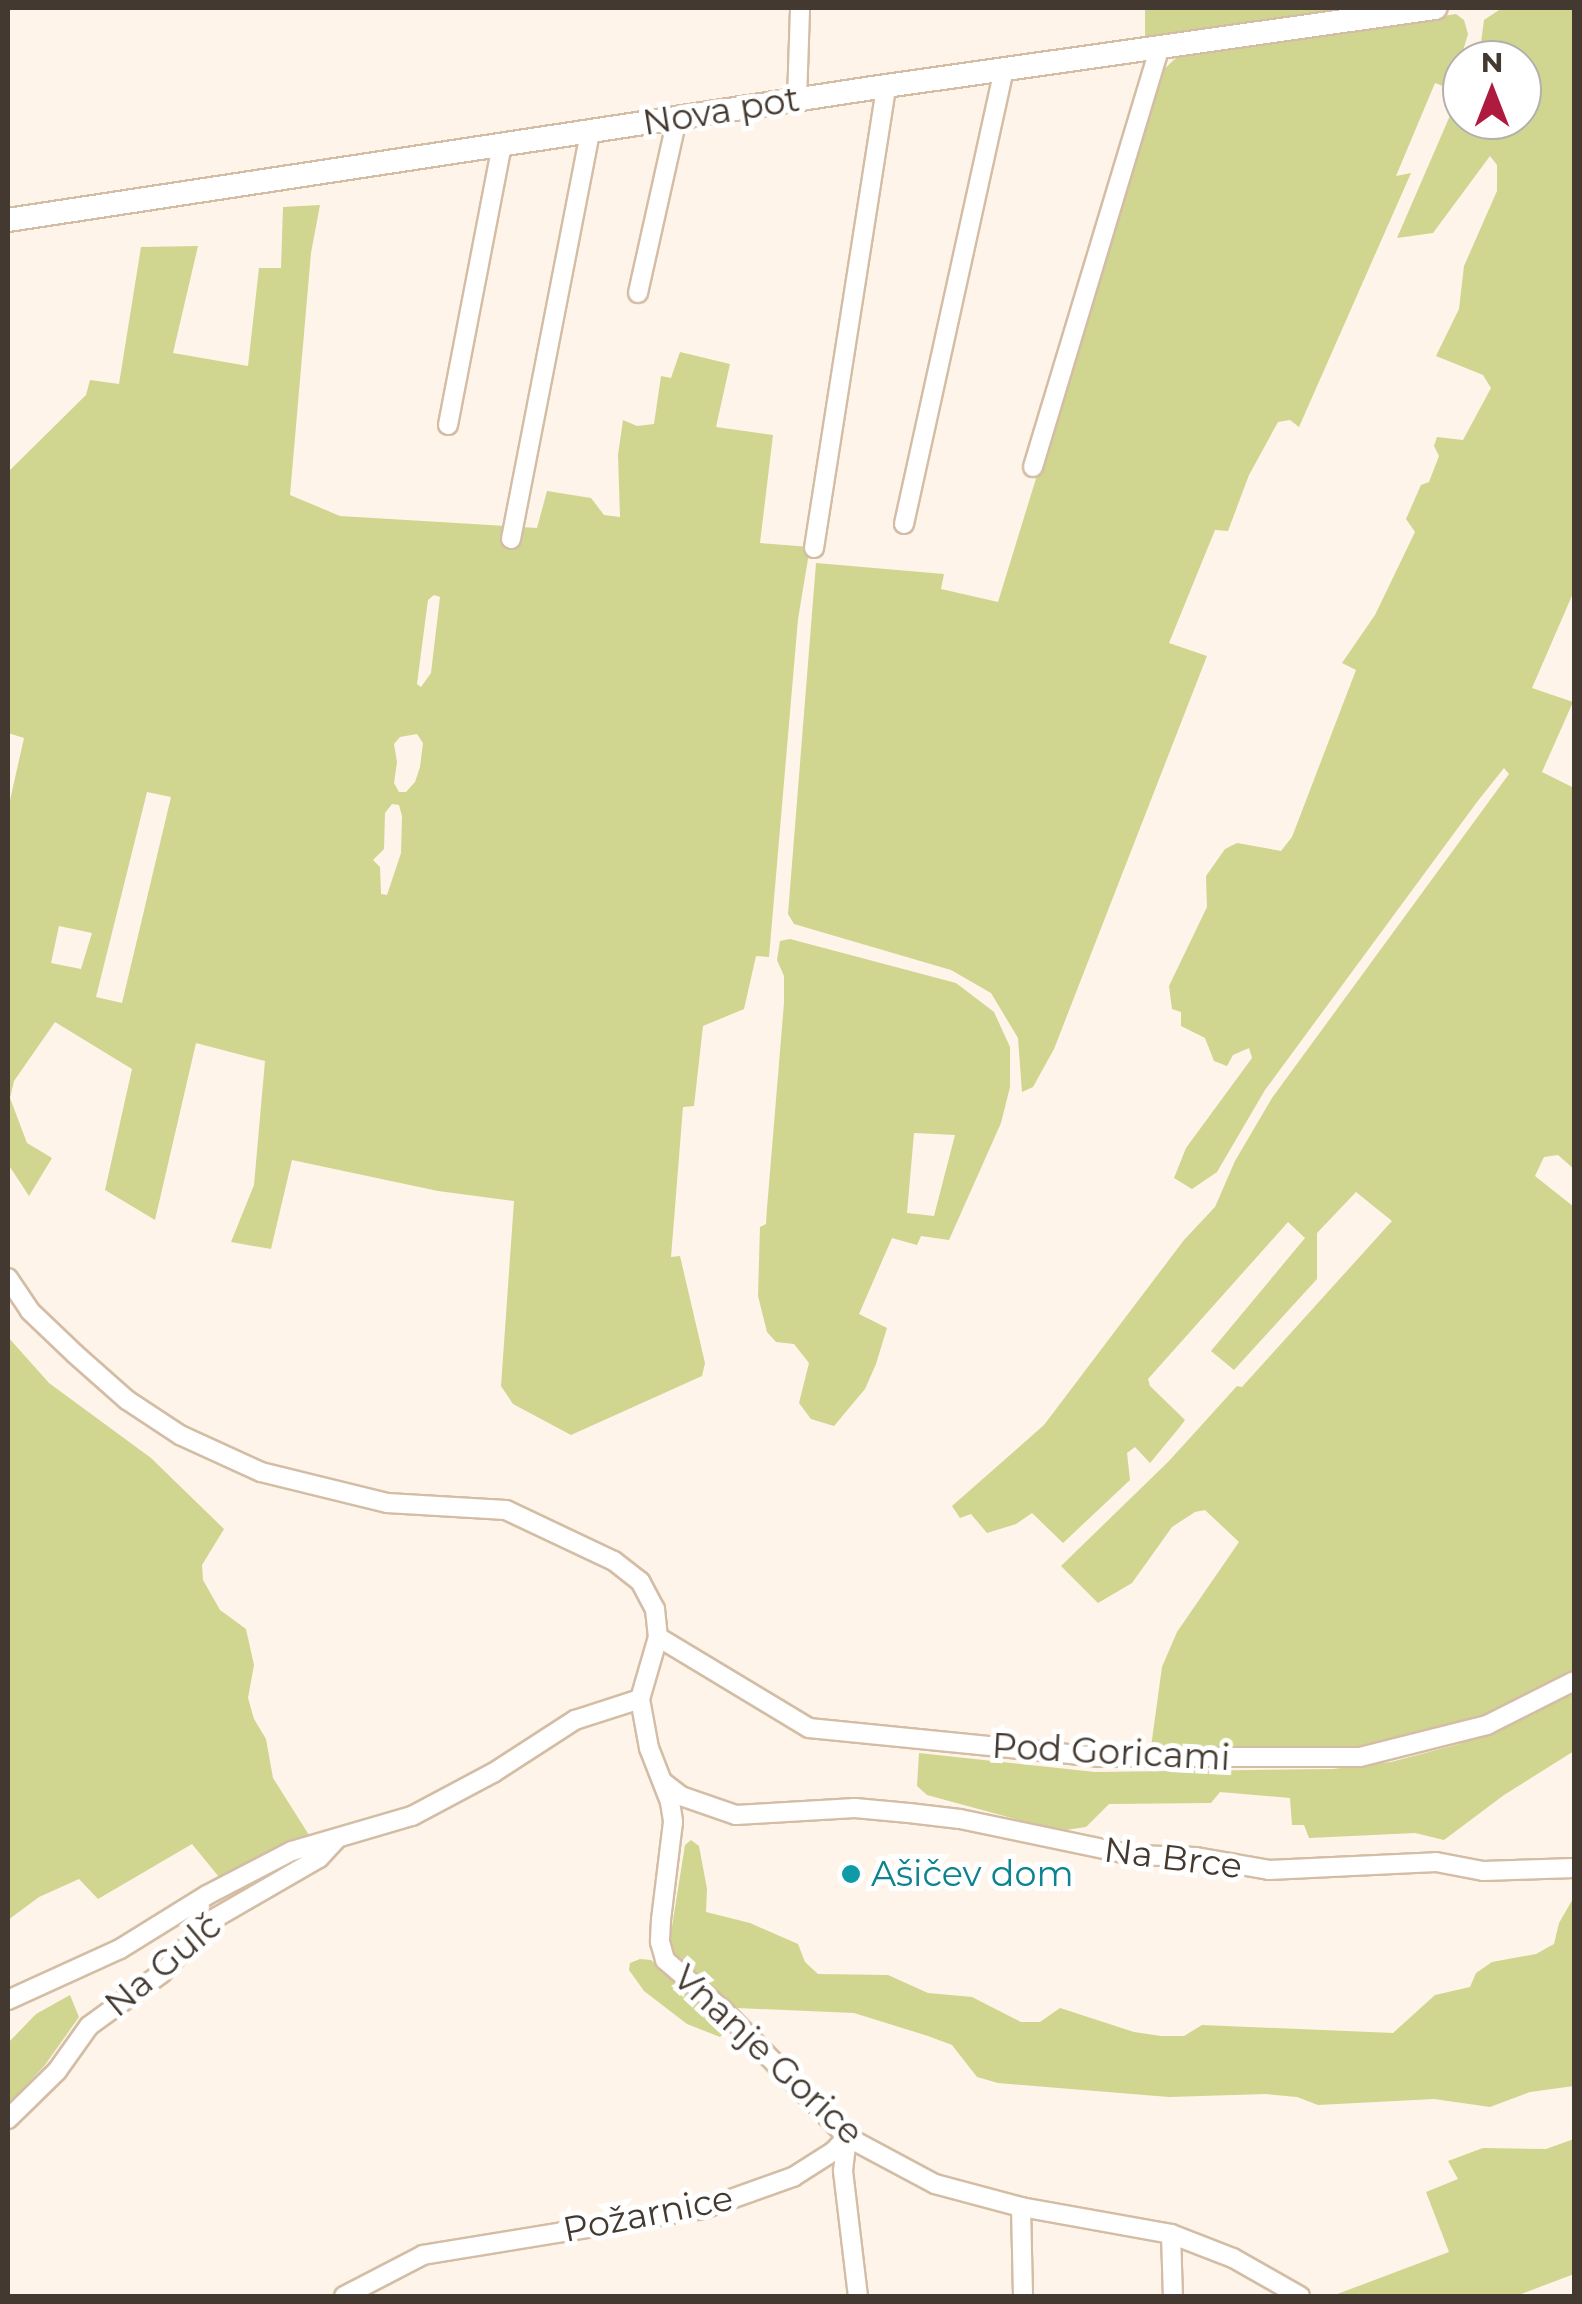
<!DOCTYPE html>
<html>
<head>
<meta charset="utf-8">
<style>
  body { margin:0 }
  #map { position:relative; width:1582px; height:2304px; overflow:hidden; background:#fef4ea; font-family:Montserrat,sans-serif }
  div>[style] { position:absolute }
  .green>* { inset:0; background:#d0d58f }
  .roads { filter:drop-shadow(2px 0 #d4bda5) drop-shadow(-2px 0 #d4bda5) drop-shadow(0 2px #d4bda5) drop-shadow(0 -2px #d4bda5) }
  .minor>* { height:18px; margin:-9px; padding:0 9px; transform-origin:9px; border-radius:9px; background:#fff }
  .tertiary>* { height:22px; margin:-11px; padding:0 11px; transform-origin:11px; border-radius:11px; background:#fff }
  .dots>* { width:28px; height:28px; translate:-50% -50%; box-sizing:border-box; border:5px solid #fff; border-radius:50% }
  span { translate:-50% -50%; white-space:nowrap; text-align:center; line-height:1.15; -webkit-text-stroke:10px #fff; paint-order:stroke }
  .street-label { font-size:35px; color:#433930 }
  .culture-label { font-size:35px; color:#0d838f }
  .left { translate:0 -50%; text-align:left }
  .frame { position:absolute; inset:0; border:10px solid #433930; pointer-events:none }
  .north { position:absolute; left:1442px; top:40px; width:100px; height:100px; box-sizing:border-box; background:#fff; border:2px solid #b4b0ac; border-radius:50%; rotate:0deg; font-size:28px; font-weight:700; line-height:40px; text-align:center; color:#433930 }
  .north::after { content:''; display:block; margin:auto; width:35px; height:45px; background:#af1b3e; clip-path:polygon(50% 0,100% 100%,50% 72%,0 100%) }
</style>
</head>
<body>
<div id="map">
  <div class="green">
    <i style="clip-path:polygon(1145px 8px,1363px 8px,1145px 39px)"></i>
    <i style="clip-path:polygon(1502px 8px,1574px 8px,1574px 591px,1532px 688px,1573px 702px,1542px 772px,1574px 788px,1574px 1169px,1558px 1155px,1544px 1157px,1535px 1176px,1574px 1207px,1574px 1673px,1478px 1719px,1369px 1747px,1151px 1747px,1162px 1667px,1177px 1632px,1239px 1542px,1205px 1510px,1195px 1512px,1172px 1527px,1132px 1583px,1098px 1603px,1061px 1566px,1169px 1461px,1237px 1386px,1242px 1387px,1392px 1221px,1356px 1192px,1317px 1233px,1317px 1279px,1234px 1370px,1211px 1351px,1305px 1238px,1288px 1222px,1148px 1379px,1150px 1386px,1185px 1420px,1179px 1428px,1150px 1463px,1135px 1447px,1127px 1453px,1130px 1480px,1063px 1543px,1032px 1513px,1016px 1524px,987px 1533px,971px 1514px,960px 1518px,952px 1506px,1044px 1425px,1184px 1240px,1215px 1207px,1235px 1161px,1272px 1098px,1509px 774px,1504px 768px,1477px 802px,1265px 1090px,1217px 1172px,1192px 1189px,1174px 1178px,1186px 1148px,1252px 1058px,1249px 1048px,1233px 1055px,1227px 1066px,1214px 1061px,1205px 1038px,1181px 1026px,1181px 1012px,1172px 1009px,1169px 986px,1207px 907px,1206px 876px,1225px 849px,1237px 843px,1281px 851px,1292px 837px,1356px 670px,1342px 663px,1375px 615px,1415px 532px,1406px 519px,1421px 485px,1429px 482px,1439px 456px,1434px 446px,1437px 437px,1463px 440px,1491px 388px,1483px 375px,1436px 356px,1459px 309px,1464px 266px,1497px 191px,1497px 165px,1490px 156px,1433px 233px,1397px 238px,1452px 111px,1462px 112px,1462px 120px,1473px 120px,1475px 129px,1522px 120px,1522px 111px,1529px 107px,1530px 96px,1522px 92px,1522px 60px,1480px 50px,1484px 20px)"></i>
    <i style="clip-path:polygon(1456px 14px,1464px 20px,1468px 34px,1460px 61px,1448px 88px,1435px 83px,1396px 176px,1411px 173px,1299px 427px,1290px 420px,1278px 422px,1249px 475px,1228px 531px,1215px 530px,1169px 643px,1207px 656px,1054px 1049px,1033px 1087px,1022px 1092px,1018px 1038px,991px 993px,951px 970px,794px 924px,788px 914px,816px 563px,944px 574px,941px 589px,998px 602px,1161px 72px,1176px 58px)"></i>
    <i style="clip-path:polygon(evenodd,320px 205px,311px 253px,290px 495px,340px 516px,537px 528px,547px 491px,591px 498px,604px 515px,620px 517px,618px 455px,623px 420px,637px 426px,654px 424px,661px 376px,671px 378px,680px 352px,730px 364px,716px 427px,773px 435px,760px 543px,810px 547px,798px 619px,769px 957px,756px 956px,744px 1009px,703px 1026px,694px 1106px,683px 1107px,671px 1257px,680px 1256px,705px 1363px,702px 1376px,571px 1435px,513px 1404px,501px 1386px,514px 1201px,438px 1191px,292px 1160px,271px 1249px,231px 1242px,254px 1185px,265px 1061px,196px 1043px,155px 1220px,105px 1190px,132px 1069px,55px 1022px,14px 1081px,10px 1098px,27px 1143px,52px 1158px,29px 1196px,8px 1164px,8px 809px,24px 738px,8px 733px,8px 472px,86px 395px,90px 380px,119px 384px,141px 247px,198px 246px,173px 353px,248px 366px,259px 268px,281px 268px,283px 207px,320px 205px,434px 595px,440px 597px,431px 673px,421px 687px,417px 684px,428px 600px,434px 595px,320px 205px,417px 734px,423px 743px,420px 767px,415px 782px,406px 792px,399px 792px,394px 783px,397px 762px,394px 744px,400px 737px,417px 734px,320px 205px,147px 792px,171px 797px,122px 1003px,96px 997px,147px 792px,320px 205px,392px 804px,399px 805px,402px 816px,401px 853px,387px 895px,381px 894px,380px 867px,373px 860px,384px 849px,385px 813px,392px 804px,320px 205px,59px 926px,92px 933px,81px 969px,51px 963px,59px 926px)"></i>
    <i style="clip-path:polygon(evenodd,790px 939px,956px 983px,994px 1012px,1010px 1047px,1010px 1087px,1001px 1123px,949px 1240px,921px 1236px,917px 1245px,892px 1238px,859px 1314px,887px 1328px,876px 1364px,865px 1389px,834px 1426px,811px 1419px,799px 1403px,809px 1363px,794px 1344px,776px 1342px,767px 1332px,758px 1296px,760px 1227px,766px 1224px,767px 1208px,784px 1003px,784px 976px,777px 960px,780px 941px,790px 939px,914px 1133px,955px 1135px,934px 1216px,907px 1213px,914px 1133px)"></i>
    <i style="clip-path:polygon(8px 1337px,49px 1383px,151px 1458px,224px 1529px,202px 1565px,203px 1580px,220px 1610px,246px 1629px,254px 1665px,248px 1698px,254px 1719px,266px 1739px,273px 1778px,309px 1835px,219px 1877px,192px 1844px,98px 1899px,79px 1879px,39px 1897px,8px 1920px)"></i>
    <i style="clip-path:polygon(1574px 1691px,1574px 1751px,1504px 1795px,1444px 1840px,1415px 1833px,1309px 1838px,1304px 1825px,1292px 1825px,1290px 1798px,1220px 1792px,1211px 1803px,1109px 1804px,1086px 1827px,1059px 1831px,927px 1795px,917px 1786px,919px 1753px,1095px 1772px,1333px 1769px,1391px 1762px,1459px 1744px)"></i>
    <i style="clip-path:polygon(691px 1840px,699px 1846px,707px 1889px,706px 1912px,750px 1923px,798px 1944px,805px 1962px,818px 1974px,888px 1975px,928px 1993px,972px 1997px,1021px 2022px,1040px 2022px,1060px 2008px,1134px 2032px,1161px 2036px,1184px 2036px,1202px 2025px,1393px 2033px,1435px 1995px,1470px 1987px,1476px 1973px,1492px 1962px,1536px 1954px,1554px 1944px,1559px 1923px,1574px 1897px,1574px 2086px,1530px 2092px,1490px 2107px,1434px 2099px,1318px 2105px,1297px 2097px,1266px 2094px,1169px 2097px,998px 2083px,977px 2077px,952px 2045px,928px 2036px,854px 2013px,737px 2008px,697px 1977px,675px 1954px,670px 1939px,685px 1845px)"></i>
    <i style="clip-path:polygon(640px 1959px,651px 1960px,702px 2004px,721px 2023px,725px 2032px,720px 2037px,687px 2024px,644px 1991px,629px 1970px,630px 1963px)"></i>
    <i style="clip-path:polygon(70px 1995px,79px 2017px,45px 2065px,8px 2105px,8px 2043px,36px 2014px)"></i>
    <i style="clip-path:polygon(1574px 2139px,1574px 2274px,1516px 2296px,1332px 2296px,1449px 2252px,1426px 2192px,1458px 2179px,1448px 2161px,1483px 2148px,1546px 2149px)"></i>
  </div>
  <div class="roads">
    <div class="minor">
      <i style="left:797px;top:100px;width:92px;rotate:-88.1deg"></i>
      <i style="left:638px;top:293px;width:179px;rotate:-77.4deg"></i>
      <i style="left:448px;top:425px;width:285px;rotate:-79.1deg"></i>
      <i style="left:1033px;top:467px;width:439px;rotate:-73.2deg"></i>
      <i style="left:904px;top:524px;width:466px;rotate:-77.6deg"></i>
      <i style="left:511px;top:539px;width:416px;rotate:-79deg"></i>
      <i style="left:814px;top:548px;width:468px;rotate:-81.1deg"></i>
      <i style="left:8px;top:1278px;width:40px;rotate:56deg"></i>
      <i style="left:30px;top:1311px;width:62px;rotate:43.7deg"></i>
      <i style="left:75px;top:1354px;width:69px;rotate:41.5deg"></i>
      <i style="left:127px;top:1400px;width:64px;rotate:33.4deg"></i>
      <i style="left:180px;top:1435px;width:89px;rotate:24.6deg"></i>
      <i style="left:261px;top:1472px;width:130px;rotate:13.8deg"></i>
      <i style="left:387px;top:1503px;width:119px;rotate:3.4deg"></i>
      <i style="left:506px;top:1510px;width:119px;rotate:25.3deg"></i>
      <i style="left:614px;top:1561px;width:33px;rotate:38deg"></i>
      <i style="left:640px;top:1581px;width:32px;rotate:62deg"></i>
      <i style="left:655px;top:1609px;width:28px;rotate:84deg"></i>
      <i style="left:658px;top:1637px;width:65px;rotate:106.2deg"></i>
      <i style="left:640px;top:1699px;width:50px;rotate:79.6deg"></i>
      <i style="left:649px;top:1748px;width:58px;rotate:68.7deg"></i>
      <i style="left:670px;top:1802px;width:20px;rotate:81deg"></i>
      <i style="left:673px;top:1822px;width:99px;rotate:97deg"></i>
      <i style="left:661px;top:1920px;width:22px;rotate:93deg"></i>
      <i style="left:660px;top:1942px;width:19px;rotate:74deg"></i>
      <i style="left:665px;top:1960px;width:75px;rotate:40.7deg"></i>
      <i style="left:722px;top:2009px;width:179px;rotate:45.7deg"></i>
      <i style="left:847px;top:2137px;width:100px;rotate:28.1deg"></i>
      <i style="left:935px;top:2184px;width:89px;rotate:15deg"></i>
      <i style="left:1021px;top:2207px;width:152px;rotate:10.2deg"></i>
      <i style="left:1171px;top:2234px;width:66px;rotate:21.2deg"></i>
      <i style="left:1233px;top:2258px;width:77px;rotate:29.6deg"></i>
      <i style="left:658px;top:1637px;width:176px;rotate:31.1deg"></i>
      <i style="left:809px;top:1728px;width:293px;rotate:5.7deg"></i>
      <i style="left:1101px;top:1757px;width:259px"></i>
      <i style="left:1360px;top:1757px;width:131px;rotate:-14.1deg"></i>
      <i style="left:1487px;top:1725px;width:97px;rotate:-26.8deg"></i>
      <i style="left:663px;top:1782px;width:23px;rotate:38deg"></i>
      <i style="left:681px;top:1796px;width:58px;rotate:19.1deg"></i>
      <i style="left:736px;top:1815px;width:119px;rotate:-3.4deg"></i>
      <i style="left:855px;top:1808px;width:54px;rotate:5.3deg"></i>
      <i style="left:909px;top:1813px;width:51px;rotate:6.7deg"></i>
      <i style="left:960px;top:1819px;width:176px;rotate:11.8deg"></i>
      <i style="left:1132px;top:1855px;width:64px;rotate:1.8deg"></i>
      <i style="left:1196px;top:1857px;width:74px;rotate:10.1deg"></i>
      <i style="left:1269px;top:1870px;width:167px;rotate:-2.7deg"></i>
      <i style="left:1436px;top:1862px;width:48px;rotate:10.8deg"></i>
      <i style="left:1483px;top:1871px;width:91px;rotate:-1.9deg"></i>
      <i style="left:8px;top:2000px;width:123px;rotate:-24.5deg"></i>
      <i style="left:120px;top:1949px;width:102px;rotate:-31.8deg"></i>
      <i style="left:207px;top:1895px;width:96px;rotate:-27.4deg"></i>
      <i style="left:292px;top:1851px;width:125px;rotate:-16.3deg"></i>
      <i style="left:412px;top:1816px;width:92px;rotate:-28deg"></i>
      <i style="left:493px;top:1773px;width:98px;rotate:-32.9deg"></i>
      <i style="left:575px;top:1720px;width:68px;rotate:-17.9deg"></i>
      <i style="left:8px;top:2119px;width:69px;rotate:-44.4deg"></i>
      <i style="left:57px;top:2071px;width:55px;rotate:-54.6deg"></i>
      <i style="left:89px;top:2026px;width:90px;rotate:-36deg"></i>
      <i style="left:162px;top:1973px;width:71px;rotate:-47.3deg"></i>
      <i style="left:210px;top:1921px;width:126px;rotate:-30deg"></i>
      <i style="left:319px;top:1858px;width:25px;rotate:-47deg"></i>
      <i style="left:847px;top:2138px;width:33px;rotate:97deg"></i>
      <i style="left:843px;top:2171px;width:126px;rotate:83.2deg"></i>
      <i style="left:1021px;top:2207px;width:89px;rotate:88.7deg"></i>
      <i style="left:1171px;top:2234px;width:62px;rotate:88.2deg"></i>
      <i style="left:344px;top:2296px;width:89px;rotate:-27.4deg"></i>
      <i style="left:423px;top:2255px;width:284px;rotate:-9.3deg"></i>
      <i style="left:703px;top:2209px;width:96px;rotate:-19.6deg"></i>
      <i style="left:793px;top:2177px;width:49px;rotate:-32.4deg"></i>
      <i style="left:834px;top:2151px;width:19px;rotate:-47deg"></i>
    </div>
    <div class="tertiary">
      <i style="left:8px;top:220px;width:888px;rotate:-8.68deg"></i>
      <i style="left:886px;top:86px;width:555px;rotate:-8.09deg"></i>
    </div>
  </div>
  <div class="dots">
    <i style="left:851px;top:1874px;background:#0f9aa8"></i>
  </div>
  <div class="street-label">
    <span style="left:721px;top:111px;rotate:-9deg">Nova pot</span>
    <span style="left:1111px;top:1752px;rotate:3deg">Pod Goricami</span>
    <span style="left:1173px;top:1858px;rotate:7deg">Na Brce</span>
    <span style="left:163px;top:1965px;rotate:-40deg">Na Gulč</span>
    <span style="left:768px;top:2055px;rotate:43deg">Vnanje Gorice</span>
    <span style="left:648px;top:2214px;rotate:-11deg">Požarnice</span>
  </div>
  <div class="culture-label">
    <span class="left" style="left:871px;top:1874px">Ašičev dom</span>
  </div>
  <div class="frame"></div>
  <div class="north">N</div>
</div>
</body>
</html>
